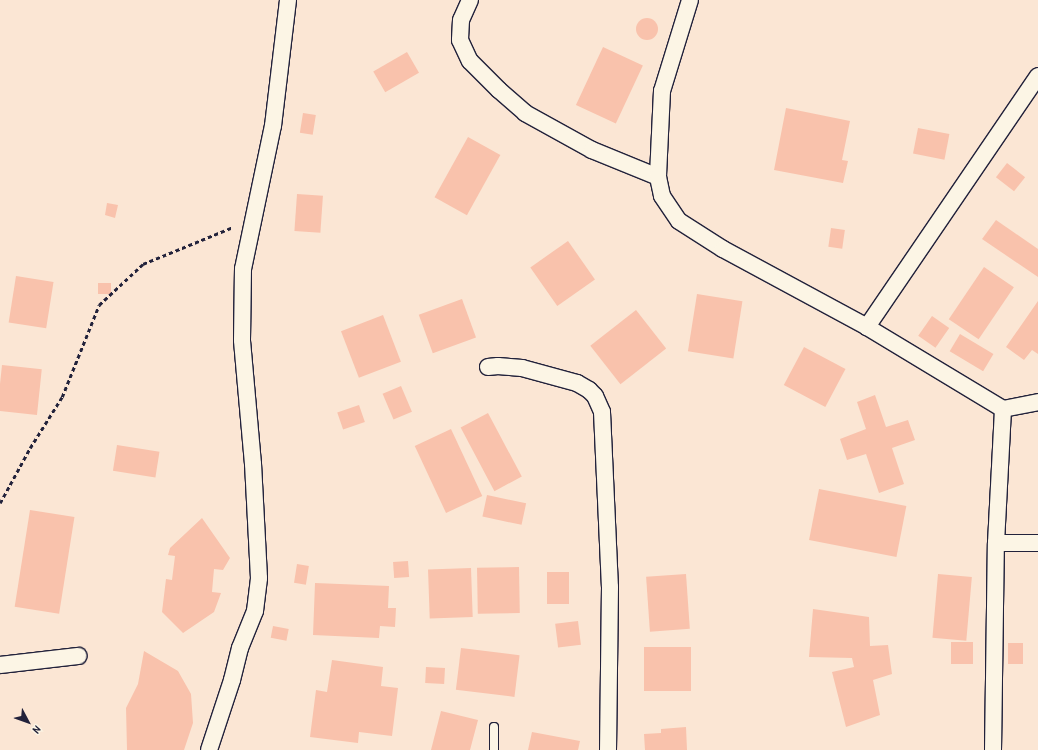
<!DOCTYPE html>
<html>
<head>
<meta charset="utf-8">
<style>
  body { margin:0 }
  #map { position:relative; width:1038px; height:750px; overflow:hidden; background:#fbe6d4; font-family:"Patrick Hand",sans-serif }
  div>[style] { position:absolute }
  .building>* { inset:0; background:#f9c2ac; transform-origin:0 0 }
  .round { border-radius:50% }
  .path>* { height:2.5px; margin-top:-1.25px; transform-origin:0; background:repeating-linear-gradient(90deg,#22223b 0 4px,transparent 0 7px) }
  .roads { filter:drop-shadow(1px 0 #22223b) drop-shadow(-1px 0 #22223b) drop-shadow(0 1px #22223b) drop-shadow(0 -1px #22223b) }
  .lane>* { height:8px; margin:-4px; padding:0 4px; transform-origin:4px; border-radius:4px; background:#fcf5e5 }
  .street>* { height:16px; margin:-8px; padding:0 8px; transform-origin:8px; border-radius:8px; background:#fcf5e5 }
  span { translate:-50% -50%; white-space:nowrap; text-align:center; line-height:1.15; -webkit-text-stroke:3.5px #fcf5e5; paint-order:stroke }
  .north { position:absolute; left:8px; top:702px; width:40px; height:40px; -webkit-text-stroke:3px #fcf5e5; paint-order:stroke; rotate:131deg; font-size:11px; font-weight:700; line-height:16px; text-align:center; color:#22223b }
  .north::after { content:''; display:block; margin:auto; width:14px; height:18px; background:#22223b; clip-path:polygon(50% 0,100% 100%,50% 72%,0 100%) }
</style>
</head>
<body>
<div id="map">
  <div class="building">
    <i class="round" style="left:636px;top:18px;width:22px;height:22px"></i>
    <i style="left:603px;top:47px;width:44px;height:64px;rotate:25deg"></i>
    <i style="left:407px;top:52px;width:24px;height:39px;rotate:60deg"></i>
    <i style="clip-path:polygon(786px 108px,850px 121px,842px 160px,848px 161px,843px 183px,774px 170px)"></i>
    <i style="left:303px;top:113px;width:13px;height:20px;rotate:9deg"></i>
    <i style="left:918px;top:128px;width:32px;height:26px;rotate:11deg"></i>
    <i style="left:468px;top:137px;width:37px;height:69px;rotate:29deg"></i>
    <i style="left:1007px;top:163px;width:23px;height:18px;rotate:38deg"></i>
    <i style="left:297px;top:194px;width:26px;height:37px;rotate:4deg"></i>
    <i style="clip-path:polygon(107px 203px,118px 205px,115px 218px,105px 215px)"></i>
    <i style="clip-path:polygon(996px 220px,1038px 249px,1038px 277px,982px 239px)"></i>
    <i style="left:831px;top:228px;width:14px;height:19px;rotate:8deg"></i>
    <i style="left:568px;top:241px;width:47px;height:46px;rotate:55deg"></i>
    <i style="left:984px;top:267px;width:36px;height:63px;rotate:34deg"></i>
    <i style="left:16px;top:276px;width:38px;height:47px;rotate:9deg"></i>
    <i style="left:111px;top:283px;width:11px;height:13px;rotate:90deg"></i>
    <i style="left:697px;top:294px;width:46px;height:58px;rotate:9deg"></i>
    <i style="left:462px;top:299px;width:41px;height:46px;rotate:70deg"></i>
    <i style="clip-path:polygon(1038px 301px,1038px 354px,1032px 350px,1024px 360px,1006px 347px)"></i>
    <i style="left:636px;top:310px;width:49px;height:58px;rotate:52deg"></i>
    <i style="left:383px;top:315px;width:50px;height:45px;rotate:69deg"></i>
    <i style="left:932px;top:316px;width:21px;height:24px;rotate:35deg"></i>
    <i style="left:960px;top:334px;width:39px;height:20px;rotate:31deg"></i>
    <i style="left:804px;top:347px;width:47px;height:43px;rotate:28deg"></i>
    <i style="left:2px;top:365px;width:40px;height:46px;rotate:6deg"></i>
    <i style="left:401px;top:386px;width:28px;height:20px;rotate:67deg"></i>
    <i style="clip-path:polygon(875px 395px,886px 427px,908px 420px,915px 440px,892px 448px,904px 484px,879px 493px,866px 454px,847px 460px,840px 439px,866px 429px,857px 402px)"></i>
    <i style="left:359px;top:405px;width:18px;height:23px;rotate:71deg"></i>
    <i style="left:488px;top:413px;width:72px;height:31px;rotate:62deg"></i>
    <i style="left:451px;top:429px;width:74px;height:40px;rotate:65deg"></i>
    <i style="left:117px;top:445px;width:43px;height:26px;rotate:9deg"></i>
    <i style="left:819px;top:489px;width:89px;height:52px;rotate:11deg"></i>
    <i style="left:487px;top:495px;width:40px;height:22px;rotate:12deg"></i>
    <i style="left:30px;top:510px;width:45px;height:98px;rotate:9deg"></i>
    <i style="clip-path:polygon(202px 518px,230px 558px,223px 570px,214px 569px,212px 592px,221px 593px,214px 612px,183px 633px,162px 612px,166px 579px,172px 580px,175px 556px,168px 555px,170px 548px)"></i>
    <i style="left:408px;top:561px;width:16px;height:15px;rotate:86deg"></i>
    <i style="left:297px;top:564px;width:12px;height:19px;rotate:9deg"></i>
    <i style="left:519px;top:567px;width:46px;height:42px;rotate:89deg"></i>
    <i style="left:471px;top:568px;width:49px;height:43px;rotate:88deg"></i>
    <i style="left:547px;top:572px;width:22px;height:32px"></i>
    <i style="left:686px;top:574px;width:55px;height:40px;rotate:86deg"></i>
    <i style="left:938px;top:574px;width:34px;height:64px;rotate:5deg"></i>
    <i style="clip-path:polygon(315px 583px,389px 586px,388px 608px,396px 608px,395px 627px,380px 626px,379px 638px,313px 635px)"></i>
    <i style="clip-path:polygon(813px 609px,869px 617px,870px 646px,888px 645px,892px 674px,873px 680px,880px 715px,846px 727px,832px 672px,854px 667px,852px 658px,809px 657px)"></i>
    <i style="left:578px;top:621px;width:24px;height:23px;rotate:83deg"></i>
    <i style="left:273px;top:626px;width:16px;height:12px;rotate:11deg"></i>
    <i style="left:951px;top:642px;width:22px;height:22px"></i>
    <i style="left:1008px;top:643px;width:15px;height:21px"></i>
    <i style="left:691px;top:647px;width:44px;height:47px;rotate:90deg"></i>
    <i style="left:461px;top:648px;width:59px;height:42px;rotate:7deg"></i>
    <i style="clip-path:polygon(144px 651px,178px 671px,191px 694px,193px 723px,184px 750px,127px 750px,126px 708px,138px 684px)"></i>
    <i style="clip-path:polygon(332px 660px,383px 667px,381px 686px,398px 688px,392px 736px,359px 732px,358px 743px,310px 737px,316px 690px,327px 692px)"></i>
    <i style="left:426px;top:667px;width:19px;height:16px;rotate:3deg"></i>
    <i style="clip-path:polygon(441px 711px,478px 720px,470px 750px,431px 750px)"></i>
    <i style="clip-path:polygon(686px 727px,687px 750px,645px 750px,644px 734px,661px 733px,661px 729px)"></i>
    <i style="clip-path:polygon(532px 732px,580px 741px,578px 750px,528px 750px)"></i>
  </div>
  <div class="path">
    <i style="left:0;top:503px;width:63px;rotate:-61.4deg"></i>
    <i style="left:30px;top:448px;width:60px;rotate:-57.9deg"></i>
    <i style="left:62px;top:397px;width:99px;rotate:-68.1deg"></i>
    <i style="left:99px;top:305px;width:60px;rotate:-43deg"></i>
    <i style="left:143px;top:264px;width:97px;rotate:-22.3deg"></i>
  </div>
  <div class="roads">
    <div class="lane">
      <i style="left:494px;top:750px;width:23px;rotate:-90deg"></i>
    </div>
    <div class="street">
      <i style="left:470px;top:0;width:22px;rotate:114deg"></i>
      <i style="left:461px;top:20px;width:20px;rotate:93deg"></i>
      <i style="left:460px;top:40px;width:23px;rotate:65deg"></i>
      <i style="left:470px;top:61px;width:41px;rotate:45deg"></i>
      <i style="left:499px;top:90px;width:35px;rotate:41deg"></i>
      <i style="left:525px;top:113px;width:77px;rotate:28.9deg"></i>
      <i style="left:592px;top:150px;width:71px;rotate:22.2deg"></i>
      <i style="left:690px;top:0;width:95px;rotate:107.1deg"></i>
      <i style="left:662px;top:91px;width:86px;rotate:92.7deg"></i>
      <i style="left:658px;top:177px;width:19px;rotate:78deg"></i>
      <i style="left:662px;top:196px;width:30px;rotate:56deg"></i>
      <i style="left:679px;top:221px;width:52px;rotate:32.5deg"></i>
      <i style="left:723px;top:249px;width:164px;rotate:28.4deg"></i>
      <i style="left:1038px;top:76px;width:304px;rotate:124.3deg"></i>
      <i style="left:867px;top:327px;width:159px;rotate:31.1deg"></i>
      <i style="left:1003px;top:409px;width:36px;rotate:-11deg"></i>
      <i style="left:488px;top:367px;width:10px;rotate:-6deg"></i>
      <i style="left:498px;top:366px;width:24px;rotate:5deg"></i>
      <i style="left:522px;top:368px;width:57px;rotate:15.3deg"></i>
      <i style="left:577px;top:383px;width:14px;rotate:30deg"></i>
      <i style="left:589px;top:390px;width:8px;rotate:45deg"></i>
      <i style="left:595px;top:396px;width:17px;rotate:66deg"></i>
      <i style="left:602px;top:412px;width:175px;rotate:87.4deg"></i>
      <i style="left:610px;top:587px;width:163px;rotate:90.7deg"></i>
      <i style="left:996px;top:543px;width:42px"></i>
      <i style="left:0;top:665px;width:79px;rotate:-6.6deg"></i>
      <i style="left:209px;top:750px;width:74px;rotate:-71.8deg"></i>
      <i style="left:232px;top:680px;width:33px;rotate:-76deg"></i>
      <i style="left:240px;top:648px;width:40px;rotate:-68deg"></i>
      <i style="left:255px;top:611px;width:33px;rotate:-83deg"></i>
      <i style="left:259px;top:578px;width:114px;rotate:-93deg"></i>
      <i style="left:253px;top:464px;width:124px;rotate:-95.1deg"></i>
      <i style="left:242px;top:340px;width:71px;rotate:-89.2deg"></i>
      <i style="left:243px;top:269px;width:146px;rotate:-78.2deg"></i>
      <i style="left:273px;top:126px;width:127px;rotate:-83.2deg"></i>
      <i style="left:993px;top:750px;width:207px;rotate:-89.2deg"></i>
      <i style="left:996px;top:543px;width:134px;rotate:-87deg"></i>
    </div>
  </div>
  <div class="north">N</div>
</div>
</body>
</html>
